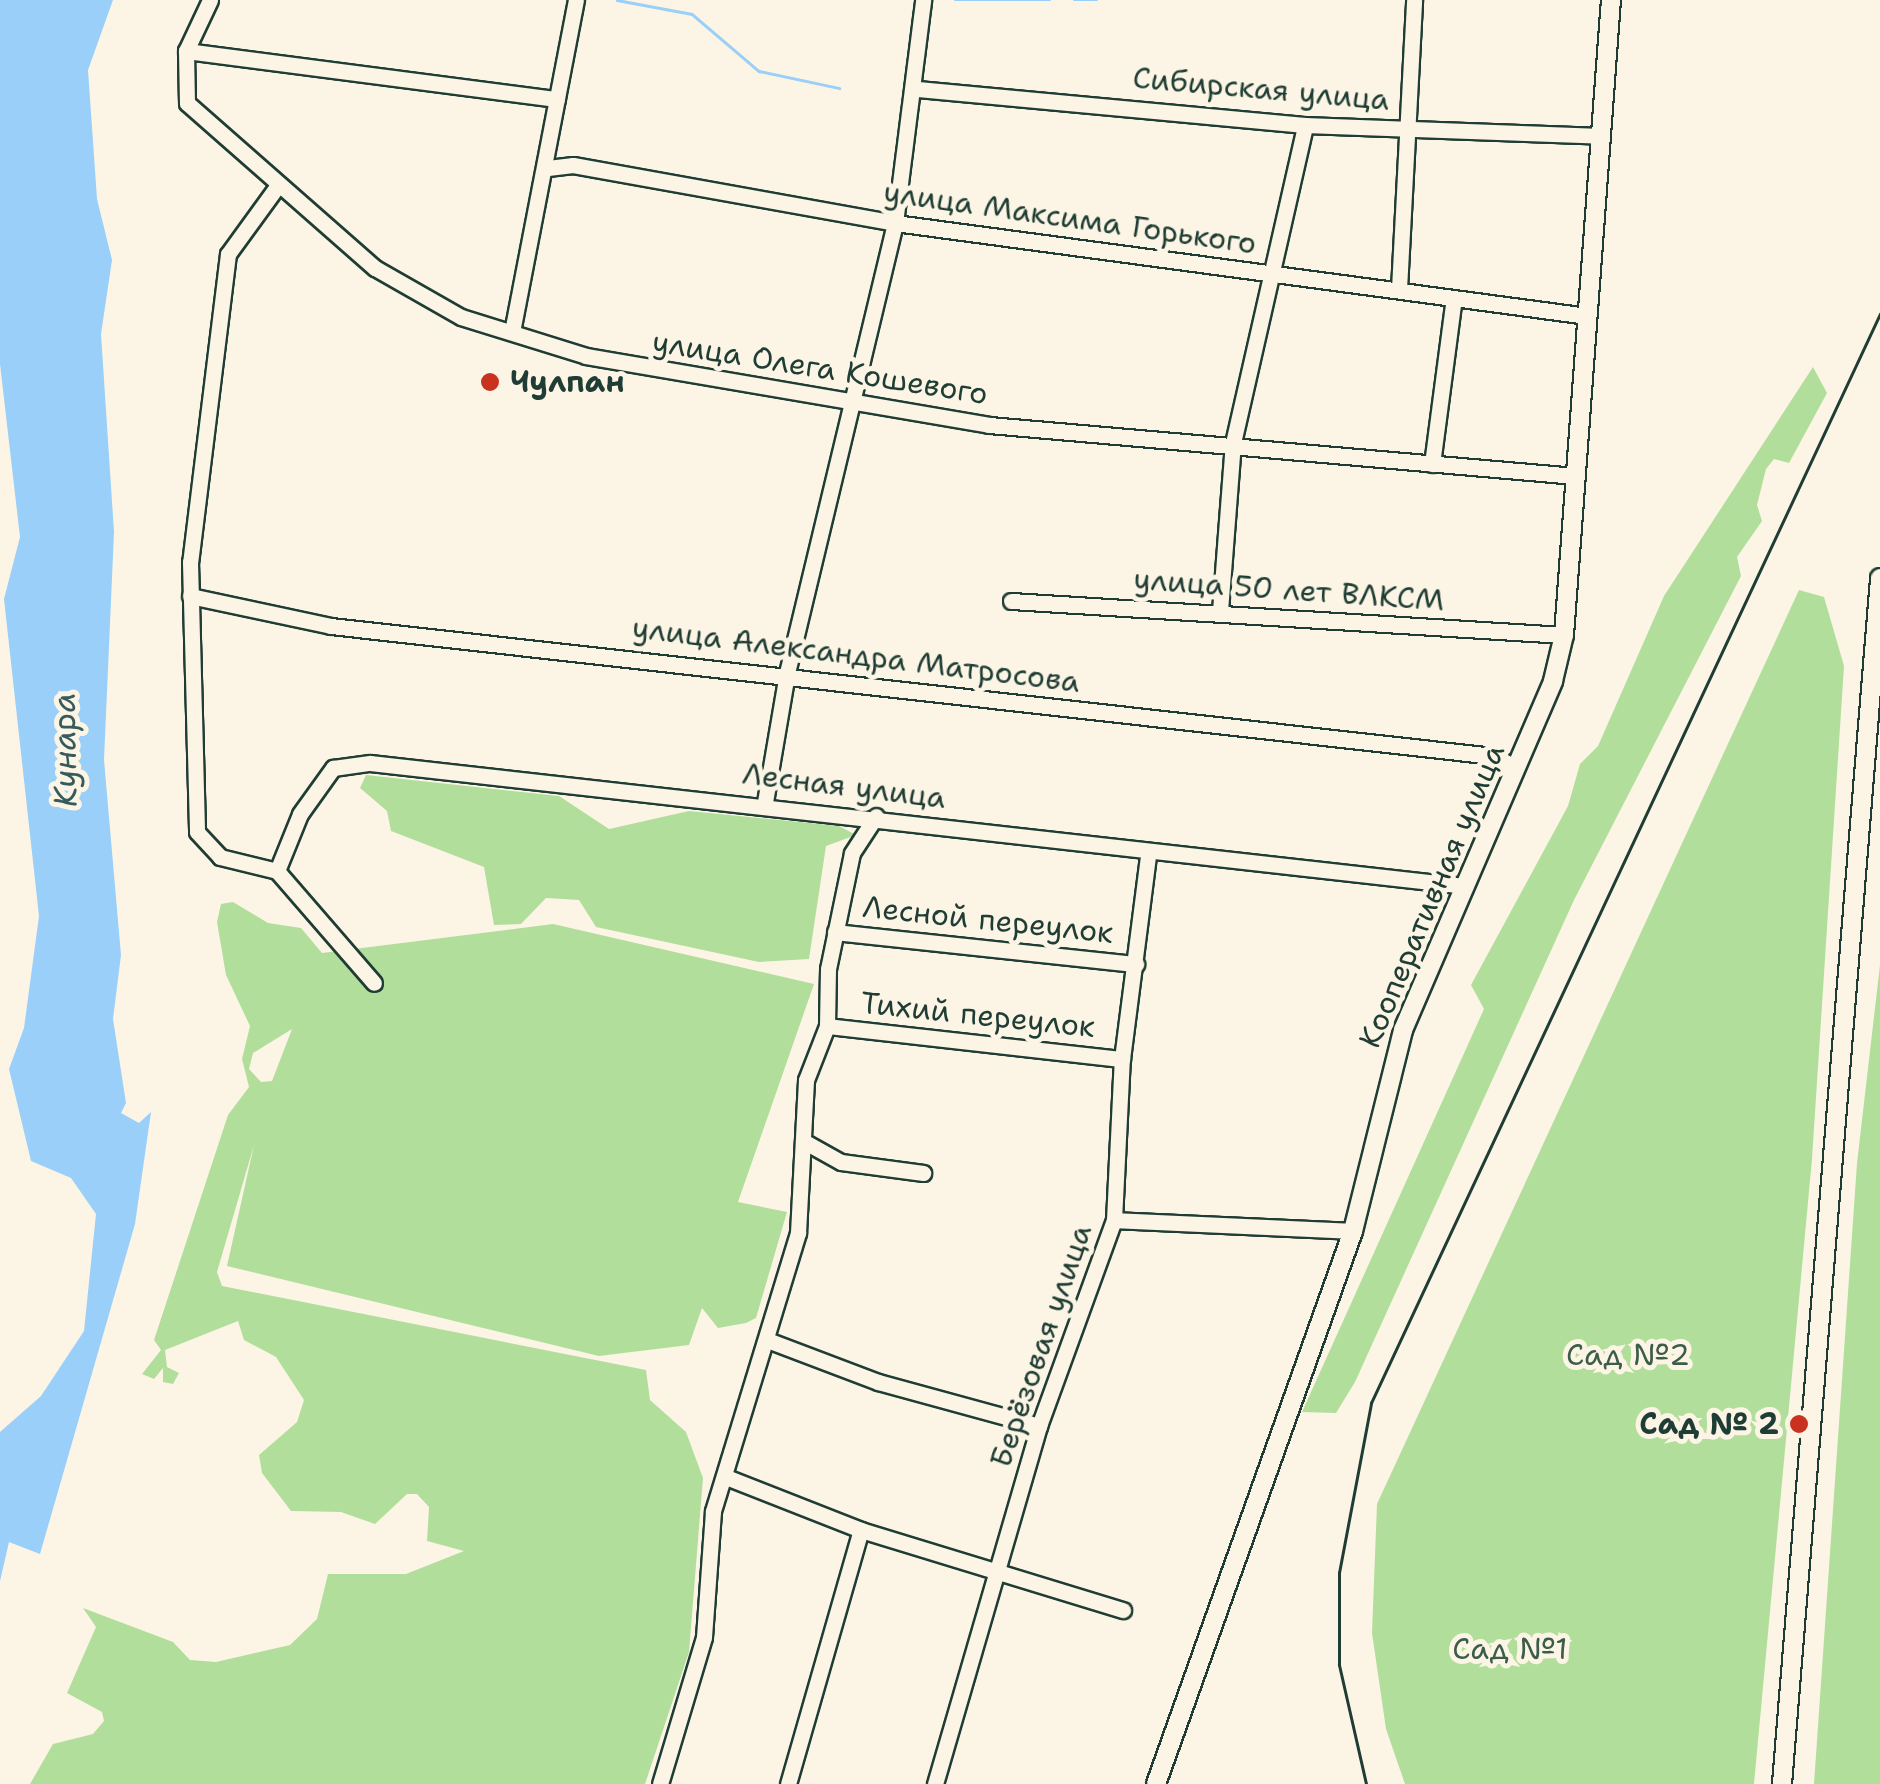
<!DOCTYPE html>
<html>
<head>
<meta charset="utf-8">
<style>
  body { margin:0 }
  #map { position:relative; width:1880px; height:1784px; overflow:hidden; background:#fcf5e5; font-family:"Shantell Sans",sans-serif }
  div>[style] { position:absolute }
  .green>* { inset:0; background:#b2de9c }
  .water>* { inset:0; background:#99cff8 }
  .stream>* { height:2.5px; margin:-1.25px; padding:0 1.25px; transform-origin:1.25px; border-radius:1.25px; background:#99cff8 }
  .roads { filter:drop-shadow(2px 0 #1f3d34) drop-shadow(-2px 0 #1f3d34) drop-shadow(0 2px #1f3d34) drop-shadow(0 -2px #1f3d34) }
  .minor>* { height:15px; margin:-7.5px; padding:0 7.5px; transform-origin:7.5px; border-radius:7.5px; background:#fcf5e5 }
  .major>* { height:18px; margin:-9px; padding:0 9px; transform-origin:9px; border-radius:9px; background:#fcf5e5 }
  .rail>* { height:2.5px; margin:-1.25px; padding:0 1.25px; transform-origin:1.25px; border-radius:1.25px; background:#1f3d34 }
  .dots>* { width:28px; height:28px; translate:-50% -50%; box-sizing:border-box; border:5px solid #fcf5e5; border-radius:50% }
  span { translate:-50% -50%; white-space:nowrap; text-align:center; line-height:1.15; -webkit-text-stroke:10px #fcf5e5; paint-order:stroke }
  .street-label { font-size:30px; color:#1f3d34 }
  .poi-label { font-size:30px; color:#1f3d34; font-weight:700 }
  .left { translate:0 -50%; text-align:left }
  .right { translate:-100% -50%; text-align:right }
  .park-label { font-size:30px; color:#3c5d49 }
  .water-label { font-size:32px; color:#375a5b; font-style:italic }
</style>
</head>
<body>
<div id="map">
  <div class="green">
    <i style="clip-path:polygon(1813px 367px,1827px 393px,1789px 463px,1774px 459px,1766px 469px,1757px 505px,1762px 521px,1737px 557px,1741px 576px,1574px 900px,1355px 1382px,1336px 1413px,1302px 1412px,1484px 1009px,1471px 985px,1568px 806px,1580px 764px,1598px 746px,1664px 596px)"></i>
    <i style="clip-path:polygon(1799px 590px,1824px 597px,1844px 666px,1812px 1159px,1754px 1784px,1405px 1784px,1386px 1729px,1372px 1633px,1377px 1504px)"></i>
    <i style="clip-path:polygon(366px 775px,559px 796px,609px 829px,689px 811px,839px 826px,856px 835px,826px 846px,809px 959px,759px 962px,596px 927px,579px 900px,546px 898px,521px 924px,494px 925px,484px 867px,391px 831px,387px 811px,360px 788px)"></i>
    <i style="clip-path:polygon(evenodd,233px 902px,268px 923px,301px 928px,322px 953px,553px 924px,814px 984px,738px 1202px,787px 1212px,756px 1318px,746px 1323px,718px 1328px,702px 1308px,689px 1345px,599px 1356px,227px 1266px,254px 1145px,217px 1272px,222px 1286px,646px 1370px,650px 1400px,686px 1432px,703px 1478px,689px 1652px,645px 1784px,30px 1784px,53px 1744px,93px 1734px,104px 1721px,102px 1712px,67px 1693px,96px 1627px,83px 1608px,173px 1642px,190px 1660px,216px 1662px,290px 1645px,317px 1619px,328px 1574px,406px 1574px,464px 1551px,427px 1541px,429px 1507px,417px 1494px,407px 1494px,375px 1524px,341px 1512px,291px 1511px,262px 1473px,259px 1455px,297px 1422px,304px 1400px,276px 1357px,244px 1340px,238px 1321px,165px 1350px,167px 1367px,179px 1373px,173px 1384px,163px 1382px,163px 1368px,154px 1379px,142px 1374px,161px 1350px,154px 1340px,228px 1115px,249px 1087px,242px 1059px,250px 1026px,226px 975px,217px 922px,221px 904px,233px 902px,292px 1029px,272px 1081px,261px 1082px,249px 1069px,253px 1053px,292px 1029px)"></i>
    <i style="clip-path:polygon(1880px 965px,1880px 1784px,1814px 1784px,1857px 1163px)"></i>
  </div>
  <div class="water">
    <i style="clip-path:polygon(0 0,113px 0,88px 70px,97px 199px,112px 260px,101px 334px,114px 532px,104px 760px,121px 955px,113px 1019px,126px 1103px,121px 1113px,139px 1123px,151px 1112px,135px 1224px,40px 1554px,9px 1542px,0 1581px,0 1432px,41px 1396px,84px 1331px,96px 1214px,71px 1178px,31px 1161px,9px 1069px,24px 1028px,39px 916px,4px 599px,20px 537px,0 364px)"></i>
  </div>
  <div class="stream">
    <i style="left:617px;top:0;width:76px;rotate:10.6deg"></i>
    <i style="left:692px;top:14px;width:88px;rotate:40.4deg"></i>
    <i style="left:759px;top:71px;width:82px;rotate:12deg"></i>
    <i style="left:955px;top:0;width:95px"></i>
    <i style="left:1074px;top:0;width:23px"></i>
  </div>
  <div class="roads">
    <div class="minor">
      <i style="left:210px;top:0;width:56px;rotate:115.2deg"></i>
      <i style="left:186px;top:51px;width:52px;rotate:88.9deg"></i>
      <i style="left:187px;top:103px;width:250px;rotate:41.3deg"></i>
      <i style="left:375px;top:268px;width:99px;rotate:29.7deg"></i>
      <i style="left:461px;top:317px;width:131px;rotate:17.3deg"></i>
      <i style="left:586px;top:356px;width:409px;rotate:9.7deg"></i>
      <i style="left:989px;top:425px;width:589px;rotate:4.97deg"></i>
      <i style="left:186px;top:51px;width:374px;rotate:7.4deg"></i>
      <i style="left:917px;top:89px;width:390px;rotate:5.3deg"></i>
      <i style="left:1305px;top:125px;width:296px;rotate:2.1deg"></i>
      <i style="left:548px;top:168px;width:25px;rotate:-7deg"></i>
      <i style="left:573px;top:165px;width:327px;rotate:10.2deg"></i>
      <i style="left:895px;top:223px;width:698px;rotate:7.65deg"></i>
      <i style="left:276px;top:188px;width:82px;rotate:126deg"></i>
      <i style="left:228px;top:254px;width:310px;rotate:97deg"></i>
      <i style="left:190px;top:562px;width:270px;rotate:88.5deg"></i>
      <i style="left:197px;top:832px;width:34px;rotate:47deg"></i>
      <i style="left:220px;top:857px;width:59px;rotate:13.8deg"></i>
      <i style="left:277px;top:871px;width:148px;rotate:49.1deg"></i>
      <i style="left:1399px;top:289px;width:289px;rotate:-87deg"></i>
      <i style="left:512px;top:332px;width:338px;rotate:-79.1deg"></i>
      <i style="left:1432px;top:464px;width:167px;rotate:-82.5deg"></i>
      <i style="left:190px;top:596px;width:144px;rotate:12deg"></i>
      <i style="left:331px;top:626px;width:1170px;rotate:6.38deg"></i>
      <i style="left:1494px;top:756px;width:24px;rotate:28deg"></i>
      <i style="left:1011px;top:601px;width:554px;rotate:3.52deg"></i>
      <i style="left:1220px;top:611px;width:169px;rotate:-85.6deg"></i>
      <i style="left:1233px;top:443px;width:326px;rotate:-77.2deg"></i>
      <i style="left:765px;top:802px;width:131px;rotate:-80.3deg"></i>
      <i style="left:787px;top:673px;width:463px;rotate:-76.5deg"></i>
      <i style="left:895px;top:223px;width:225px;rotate:-82.8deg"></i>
      <i style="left:277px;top:871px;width:61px;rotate:-68deg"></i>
      <i style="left:300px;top:814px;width:57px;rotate:-54.3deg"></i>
      <i style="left:333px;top:768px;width:37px;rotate:-8deg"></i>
      <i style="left:370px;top:763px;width:1101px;rotate:6.41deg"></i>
      <i style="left:835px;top:932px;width:303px;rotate:6.1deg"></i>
      <i style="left:827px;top:1026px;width:297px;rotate:6.4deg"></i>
      <i style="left:805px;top:1142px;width:41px;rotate:29.1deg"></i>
      <i style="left:841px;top:1162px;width:83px;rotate:7.6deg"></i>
      <i style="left:1114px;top:1220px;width:239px;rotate:2.6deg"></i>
      <i style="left:767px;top:1340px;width:119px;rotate:20.7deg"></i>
      <i style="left:878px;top:1382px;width:167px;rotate:15.3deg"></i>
      <i style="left:726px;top:1477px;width:145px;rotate:21.4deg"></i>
      <i style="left:861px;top:1530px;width:274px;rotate:17deg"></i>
      <i style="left:660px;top:1784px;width:153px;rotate:-73.3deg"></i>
      <i style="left:704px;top:1637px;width:126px;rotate:-85.9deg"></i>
      <i style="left:713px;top:1511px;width:291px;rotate:-73deg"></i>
      <i style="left:798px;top:1233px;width:153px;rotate:-87deg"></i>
      <i style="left:806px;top:1080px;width:58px;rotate:-68.7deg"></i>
      <i style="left:827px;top:1026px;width:57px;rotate:-89deg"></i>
      <i style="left:828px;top:969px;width:118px;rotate:-78.3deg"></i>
      <i style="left:852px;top:853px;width:44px;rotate:-57deg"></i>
      <i style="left:788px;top:1784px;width:264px;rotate:-74deg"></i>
      <i style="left:935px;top:1784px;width:373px;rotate:-73.8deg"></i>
      <i style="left:1039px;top:1426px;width:219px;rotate:-70deg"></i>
      <i style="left:1114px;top:1220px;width:161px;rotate:-87.2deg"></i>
      <i style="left:1122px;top:1059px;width:205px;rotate:-82.7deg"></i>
    </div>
    <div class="major">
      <i style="left:1156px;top:1784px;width:587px;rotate:-70.39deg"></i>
      <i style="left:1353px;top:1231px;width:207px;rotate:-76deg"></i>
      <i style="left:1403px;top:1030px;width:380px;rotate:-66.7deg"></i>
      <i style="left:1553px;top:681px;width:47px;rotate:-76.6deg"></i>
      <i style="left:1564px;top:635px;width:637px;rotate:-85.77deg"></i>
      <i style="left:1782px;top:1784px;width:1210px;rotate:-85.35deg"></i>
    </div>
  </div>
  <div class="rail">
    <i style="left:1366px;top:1784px;width:122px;rotate:-102.8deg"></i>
    <i style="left:1339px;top:1665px;width:92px;rotate:-90deg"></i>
    <i style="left:1339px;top:1573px;width:173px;rotate:-79.3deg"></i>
    <i style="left:1371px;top:1403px;width:1202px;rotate:-64.95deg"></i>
  </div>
  <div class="dots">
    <i style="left:490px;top:382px;background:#c8321e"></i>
    <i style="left:1799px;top:1424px;background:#c8321e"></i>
  </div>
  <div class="street-label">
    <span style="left:1261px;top:89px;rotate:5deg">Сибирская улица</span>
    <span style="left:1070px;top:218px;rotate:8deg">улица Максима Горького</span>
    <span style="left:820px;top:368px;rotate:9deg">улица Олега Кошевого</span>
    <span style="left:1289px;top:590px;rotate:4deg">улица 50 лет ВЛКСМ</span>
    <span style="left:856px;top:655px;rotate:7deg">улица Александра Матросова</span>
    <span style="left:844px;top:786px;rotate:7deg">Лесная улица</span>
    <span style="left:1432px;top:896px;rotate:-67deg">Кооперативная улица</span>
    <span style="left:988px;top:920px;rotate:6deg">Лесной переулок</span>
    <span style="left:978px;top:1015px;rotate:6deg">Тихий переулок</span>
    <span style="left:1041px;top:1346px;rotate:-71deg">Берёзовая улица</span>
  </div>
  <div class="poi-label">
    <span class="left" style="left:510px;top:382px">Чулпан</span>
    <span class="right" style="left:1779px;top:1424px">Сад № 2</span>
  </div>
  <div class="park-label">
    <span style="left:1628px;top:1355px">Сад №2</span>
    <span style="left:1510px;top:1649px">Сад №1</span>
  </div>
  <div class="water-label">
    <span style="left:65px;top:750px;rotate:-91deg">Кунара</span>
  </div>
</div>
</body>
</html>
